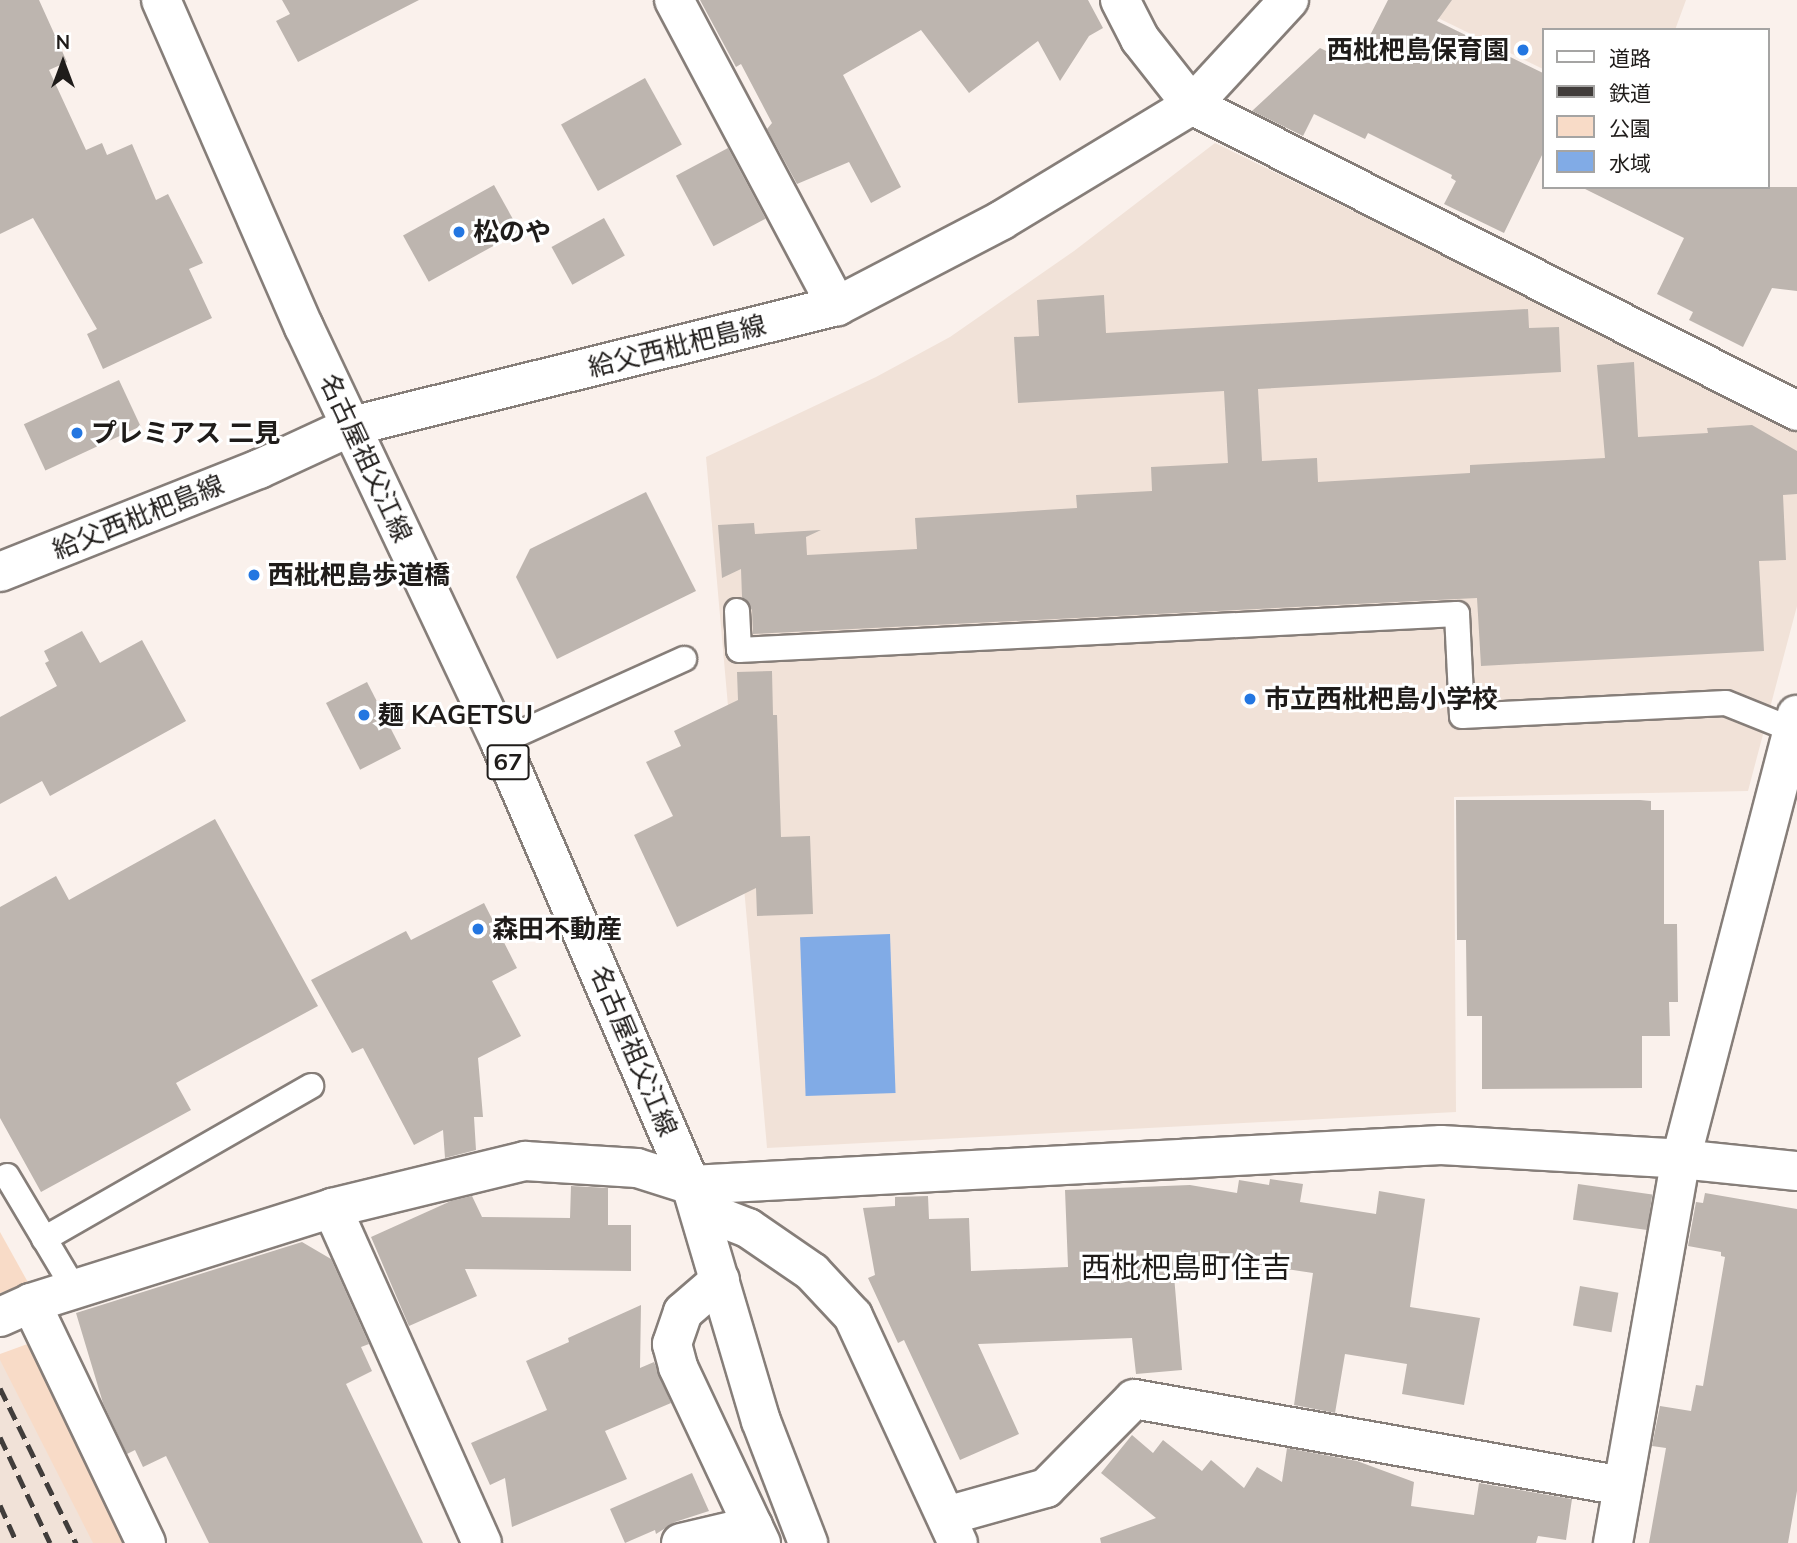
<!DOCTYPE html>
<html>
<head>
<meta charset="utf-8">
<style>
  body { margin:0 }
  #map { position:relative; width:1797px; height:1543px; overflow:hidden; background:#faf1ec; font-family:Mulish,"Noto Sans JP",sans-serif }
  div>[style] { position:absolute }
  .built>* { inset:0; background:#f1e2d8 }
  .green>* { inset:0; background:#f8dbc7 }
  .water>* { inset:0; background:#81abe6; transform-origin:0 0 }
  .building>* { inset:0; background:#bdb5af; transform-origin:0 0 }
  .roads { filter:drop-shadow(2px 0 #867e79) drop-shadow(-2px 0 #867e79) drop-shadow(0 2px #867e79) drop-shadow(0 -2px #867e79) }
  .lane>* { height:24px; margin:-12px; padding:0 12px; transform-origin:12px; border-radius:12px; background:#fff }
  .street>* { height:38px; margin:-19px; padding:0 19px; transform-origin:19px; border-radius:19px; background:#fff }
  .secondary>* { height:38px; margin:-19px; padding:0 19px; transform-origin:19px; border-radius:19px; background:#fff }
  .primary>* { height:38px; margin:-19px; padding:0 19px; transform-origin:19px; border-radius:19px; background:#fff }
  .rail>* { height:5px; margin-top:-2.5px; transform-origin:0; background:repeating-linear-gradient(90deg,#413d3b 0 14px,transparent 0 21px) }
  .dots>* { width:19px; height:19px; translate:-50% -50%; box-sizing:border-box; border:4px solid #fff; border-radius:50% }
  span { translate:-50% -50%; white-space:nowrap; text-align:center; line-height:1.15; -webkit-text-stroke:6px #fff; paint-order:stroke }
  .shield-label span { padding:2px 5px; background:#fff; border:2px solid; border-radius:5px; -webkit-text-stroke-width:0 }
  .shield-label { font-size:24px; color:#1f1c1a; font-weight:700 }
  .poi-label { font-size:26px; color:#1f1c1a; font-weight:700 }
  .right { translate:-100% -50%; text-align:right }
  .left { translate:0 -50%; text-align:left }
  .street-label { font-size:26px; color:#1f1c1a }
  .quarter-label { font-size:30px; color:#1f1c1a }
  .legend { position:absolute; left:1542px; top:28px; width:228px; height:161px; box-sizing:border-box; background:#fff; border:2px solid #a5a4a3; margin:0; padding:9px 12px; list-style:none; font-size:21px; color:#1f1c1a }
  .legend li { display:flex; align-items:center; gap:14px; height:35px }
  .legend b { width:35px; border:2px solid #a5a4a3 }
  .north { position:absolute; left:28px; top:28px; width:70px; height:70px; -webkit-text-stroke:5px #fff; paint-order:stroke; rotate:0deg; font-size:19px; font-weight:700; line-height:28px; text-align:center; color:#1f1c1a }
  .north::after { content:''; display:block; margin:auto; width:24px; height:32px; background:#1f1c1a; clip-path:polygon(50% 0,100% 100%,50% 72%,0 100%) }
</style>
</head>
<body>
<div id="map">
  <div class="built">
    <i style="clip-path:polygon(1401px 0,1686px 0,1675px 30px,1543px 30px,1543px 69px)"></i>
    <i style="clip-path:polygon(1215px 143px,1797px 430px,1797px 606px,1748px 791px,1454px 797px,1456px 1112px,767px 1148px,706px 457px,876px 377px,950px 337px,1074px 251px)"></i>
    <i style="clip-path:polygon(0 1354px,130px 1543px,0 1543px)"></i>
  </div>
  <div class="green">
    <i style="clip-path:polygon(0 1232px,30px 1286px,0 1293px)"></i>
    <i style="clip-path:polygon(33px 1342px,130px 1543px,93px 1543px,0 1360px,0 1354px)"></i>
  </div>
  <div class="water">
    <i style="left:890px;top:934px;width:159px;height:90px;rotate:88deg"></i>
  </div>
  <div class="building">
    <i style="clip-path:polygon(0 0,39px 0,67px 62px,49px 70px,86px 150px,102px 143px,107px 155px,132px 144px,156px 200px,168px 194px,203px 263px,189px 269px,212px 318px,103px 369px,87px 334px,97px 329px,33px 218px,0 234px)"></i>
    <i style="clip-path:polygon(282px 0,419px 0,298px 62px,276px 21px,290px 14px)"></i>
    <i style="clip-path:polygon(700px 0,1088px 0,1103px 28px,1089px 36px,1060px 81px,1038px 41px,969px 93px,921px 30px,843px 75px,901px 187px,871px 203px,849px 162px,797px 184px,767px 129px,772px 123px,741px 64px,736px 67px)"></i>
    <i style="clip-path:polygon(1388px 0,1452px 0,1437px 21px,1543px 73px,1543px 153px,1504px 233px,1444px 204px,1456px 181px,1451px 178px,1452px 175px,1368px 133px,1365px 139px,1314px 114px,1303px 136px,1252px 111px,1320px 48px,1355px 65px)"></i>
    <i style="left:645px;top:78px;width:76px;height:96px;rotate:61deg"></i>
    <i style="left:728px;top:148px;width:80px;height:59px;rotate:62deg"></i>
    <i style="left:494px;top:185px;width:53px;height:104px;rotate:61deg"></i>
    <i style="clip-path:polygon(1581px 187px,1797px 187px,1797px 291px,1772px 288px,1743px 347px,1689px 320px,1693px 312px,1657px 294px,1684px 238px)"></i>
    <i style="left:604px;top:218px;width:43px;height:60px;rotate:61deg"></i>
    <i style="clip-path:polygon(1104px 295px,1106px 333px,1528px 309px,1529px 328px,1559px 327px,1561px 372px,1258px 389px,1262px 461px,1317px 458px,1318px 482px,1470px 473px,1470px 465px,1605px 458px,1597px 365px,1634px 362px,1638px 437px,1708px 433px,1707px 428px,1752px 425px,1797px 451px,1797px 494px,1783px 495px,1786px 560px,1759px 561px,1764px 651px,1481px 666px,1477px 598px,753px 634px,752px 610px,742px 597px,741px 569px,722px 578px,718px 525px,754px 523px,755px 534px,821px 530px,806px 537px,807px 555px,917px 549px,915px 518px,1077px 508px,1076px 495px,1152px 491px,1151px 467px,1228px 463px,1224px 391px,1018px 403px,1014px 337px,1039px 336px,1037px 300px)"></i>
    <i style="left:119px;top:380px;width:51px;height:105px;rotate:65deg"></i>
    <i style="clip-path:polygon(646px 492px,696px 591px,557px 659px,516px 577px,530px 549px)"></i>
    <i style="clip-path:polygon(82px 631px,100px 663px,142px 640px,186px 721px,50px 796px,42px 781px,0 804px,0 717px,57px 686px,45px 663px,49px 661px,44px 651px)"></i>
    <i style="clip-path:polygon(772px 671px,773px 715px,777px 715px,781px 837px,810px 836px,813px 914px,757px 916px,756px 888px,677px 927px,634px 835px,673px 816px,646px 762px,681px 746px,674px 731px,738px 700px,737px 672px)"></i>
    <i style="left:367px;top:682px;width:75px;height:46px;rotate:63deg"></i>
    <i style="clip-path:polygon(1456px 800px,1640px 800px,1651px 801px,1651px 810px,1664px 810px,1664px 924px,1677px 924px,1678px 1002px,1669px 1002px,1670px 1036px,1642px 1036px,1642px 1088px,1482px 1089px,1482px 1016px,1467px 1016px,1466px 940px,1457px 940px)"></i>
    <i style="clip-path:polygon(215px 819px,318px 1006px,176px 1083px,191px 1110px,41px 1192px,0 1118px,0 907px,56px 876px,69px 900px)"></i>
    <i style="clip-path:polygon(484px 903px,517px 968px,492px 981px,521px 1036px,478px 1058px,483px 1117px,474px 1117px,476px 1150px,445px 1158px,443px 1130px,414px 1145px,363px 1048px,352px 1053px,311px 980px,406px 931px,411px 940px)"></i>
    <i style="clip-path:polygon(1270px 1179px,1303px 1184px,1300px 1202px,1376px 1214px,1379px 1191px,1425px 1199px,1410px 1307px,1480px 1318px,1464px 1405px,1402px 1394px,1407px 1364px,1345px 1354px,1335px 1413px,1294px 1405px,1313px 1273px,1172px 1252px,1182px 1370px,1136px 1374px,1132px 1338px,978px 1344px,1019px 1434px,960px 1460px,904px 1340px,898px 1343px,868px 1278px,875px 1275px,863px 1208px,895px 1206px,895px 1197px,928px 1196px,929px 1219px,969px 1218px,971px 1271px,1068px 1267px,1065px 1190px,1190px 1185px,1237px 1193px,1239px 1180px,1269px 1185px)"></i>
    <i style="left:1578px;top:1184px;width:75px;height:36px;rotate:8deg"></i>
    <i style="clip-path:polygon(571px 1186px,608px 1188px,608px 1225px,631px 1225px,631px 1271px,465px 1269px,477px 1296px,409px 1326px,371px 1237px,451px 1201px,472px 1196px,482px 1217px,570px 1218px)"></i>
    <i style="clip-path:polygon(1705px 1193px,1797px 1209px,1797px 1491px,1788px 1543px,1649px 1543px,1666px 1448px,1652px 1446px,1660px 1406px,1691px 1411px,1696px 1385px,1703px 1386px,1725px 1257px,1721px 1256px,1721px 1252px,1688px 1246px,1696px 1202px,1703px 1203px)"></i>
    <i style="clip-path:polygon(302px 1242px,331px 1259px,369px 1344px,361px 1347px,372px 1371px,346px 1384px,423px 1543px,209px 1543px,166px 1456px,143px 1467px,135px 1450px,127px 1454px,103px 1403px,76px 1313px)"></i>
    <i style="left:1580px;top:1286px;width:39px;height:40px;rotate:10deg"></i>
    <i style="clip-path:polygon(641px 1305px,640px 1368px,654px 1362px,671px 1403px,605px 1431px,627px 1479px,512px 1527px,505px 1478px,490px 1485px,471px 1443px,547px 1410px,526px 1361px,569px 1342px,568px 1338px)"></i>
    <i style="clip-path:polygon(1132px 1435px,1153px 1453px,1163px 1440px,1202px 1471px,1211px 1460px,1244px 1488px,1257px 1467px,1282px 1482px,1287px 1448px,1357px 1461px,1414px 1482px,1411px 1506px,1474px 1515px,1479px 1483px,1572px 1499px,1566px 1540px,1538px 1536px,1536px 1543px,1101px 1543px,1100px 1538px,1156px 1518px,1101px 1473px)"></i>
    <i style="clip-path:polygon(692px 1473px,709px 1511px,675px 1522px,656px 1534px,655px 1530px,625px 1543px,610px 1509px)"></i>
  </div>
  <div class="roads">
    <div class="lane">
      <i style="left:737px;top:611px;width:39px;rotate:87deg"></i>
      <i style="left:739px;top:650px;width:719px;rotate:-2.87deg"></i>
      <i style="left:1457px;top:614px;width:102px;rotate:87.2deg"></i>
      <i style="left:1462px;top:716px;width:264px;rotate:-2.8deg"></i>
      <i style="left:1726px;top:703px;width:72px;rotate:21.9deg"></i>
      <i style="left:500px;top:742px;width:202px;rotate:-24.3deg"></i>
      <i style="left:7px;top:1176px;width:133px;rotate:59.2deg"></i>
      <i style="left:44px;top:1239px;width:308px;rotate:-29.8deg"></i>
    </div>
    <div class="street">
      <i style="left:674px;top:0;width:347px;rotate:62deg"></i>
      <i style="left:1120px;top:0;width:44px;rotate:62.9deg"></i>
      <i style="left:1140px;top:39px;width:84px;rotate:51.8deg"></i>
      <i style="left:1192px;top:105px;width:678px;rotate:26.83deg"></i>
      <i style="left:332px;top:1208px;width:367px;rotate:65.9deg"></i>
      <i style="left:699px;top:1209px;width:53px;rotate:21.2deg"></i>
      <i style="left:748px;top:1228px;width:78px;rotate:34.5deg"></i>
      <i style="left:812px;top:1272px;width:60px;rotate:47deg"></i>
      <i style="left:853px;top:1316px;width:250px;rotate:65.2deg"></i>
      <i style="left:720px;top:1280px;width:49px;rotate:139.1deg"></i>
      <i style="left:683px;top:1312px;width:34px;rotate:109deg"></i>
      <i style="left:672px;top:1344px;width:24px;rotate:75deg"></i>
      <i style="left:678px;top:1367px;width:195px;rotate:64.8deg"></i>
      <i style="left:31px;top:1303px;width:266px;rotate:64.4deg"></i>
      <i style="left:0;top:1317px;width:34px;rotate:-24deg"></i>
      <i style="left:31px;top:1303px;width:316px;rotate:-17.5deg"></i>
      <i style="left:332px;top:1208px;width:199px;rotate:-13.7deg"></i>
      <i style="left:525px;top:1161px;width:112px;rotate:3.6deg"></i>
      <i style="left:637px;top:1168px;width:57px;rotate:17.5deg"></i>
      <i style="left:691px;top:1185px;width:751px;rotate:-3.05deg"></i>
      <i style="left:1441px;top:1145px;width:240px;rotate:3.3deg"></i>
      <i style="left:1681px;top:1159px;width:117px;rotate:5.9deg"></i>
      <i style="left:946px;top:1516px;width:104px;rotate:-15.6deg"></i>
      <i style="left:1046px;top:1488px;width:125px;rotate:-45.3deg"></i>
      <i style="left:1134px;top:1399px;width:496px;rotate:10.1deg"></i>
      <i style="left:681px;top:1543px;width:74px;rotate:-13.3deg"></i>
      <i style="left:1613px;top:1543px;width:390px;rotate:-80deg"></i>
      <i style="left:1681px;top:1159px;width:459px;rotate:-75.4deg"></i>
    </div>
    <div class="secondary">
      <i style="left:0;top:572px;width:279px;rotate:-21.7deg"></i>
      <i style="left:259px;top:469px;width:102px;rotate:-24.8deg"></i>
      <i style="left:352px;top:426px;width:500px;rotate:-13.9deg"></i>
      <i style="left:837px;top:306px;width:186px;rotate:-27.5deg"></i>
      <i style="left:1002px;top:220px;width:222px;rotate:-31.2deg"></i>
      <i style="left:1192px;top:105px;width:143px;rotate:-47.3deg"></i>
    </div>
    <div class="primary">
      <i style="left:161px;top:0;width:357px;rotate:66.4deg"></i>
      <i style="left:304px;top:327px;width:459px;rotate:64.7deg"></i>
      <i style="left:500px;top:742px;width:482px;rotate:66.7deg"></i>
      <i style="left:691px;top:1185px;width:246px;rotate:73.5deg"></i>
      <i style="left:761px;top:1421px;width:131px;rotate:68.9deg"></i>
    </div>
  </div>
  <div class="rail">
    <i style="left:0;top:1388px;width:173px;rotate:63.9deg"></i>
    <i style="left:0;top:1437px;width:117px;rotate:64.7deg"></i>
    <i style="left:0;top:1505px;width:42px;rotate:65.9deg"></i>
  </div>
  <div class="dots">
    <i style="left:1523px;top:50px;background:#2376e1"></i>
    <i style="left:459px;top:232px;background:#2376e1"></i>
    <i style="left:77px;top:433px;background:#2376e1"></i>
    <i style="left:254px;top:575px;background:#2376e1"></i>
    <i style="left:1250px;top:699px;background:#2376e1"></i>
    <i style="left:364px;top:715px;background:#2376e1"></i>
    <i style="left:478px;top:929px;background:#2376e1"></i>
  </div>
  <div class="shield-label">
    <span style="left:508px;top:762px">67</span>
  </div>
  <div class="poi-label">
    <span class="right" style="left:1509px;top:50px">西枇杷島保育園</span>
    <span class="left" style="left:473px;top:232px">松のや</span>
    <span class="left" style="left:91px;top:433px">プレミアス 二見</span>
    <span class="left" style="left:268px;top:575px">西枇杷島歩道橋</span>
    <span class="left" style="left:1264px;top:699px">市立西枇杷島小学校</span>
    <span class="left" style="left:378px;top:715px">麺 KAGETSU</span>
    <span class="left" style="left:492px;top:929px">森田不動産</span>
  </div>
  <div class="street-label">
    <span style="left:677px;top:346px;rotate:-14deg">給父西枇杷島線</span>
    <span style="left:366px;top:458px;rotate:65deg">名古屋祖父江線</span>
    <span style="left:138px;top:517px;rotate:-22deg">給父西枇杷島線</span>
    <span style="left:634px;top:1051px;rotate:67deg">名古屋祖父江線</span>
  </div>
  <div class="quarter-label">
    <span style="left:1186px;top:1267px">西枇杷島町住吉</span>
  </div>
  <ul class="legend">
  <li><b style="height:9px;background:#fff"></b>道路</li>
  <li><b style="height:9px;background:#413d3b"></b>鉄道</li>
  <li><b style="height:19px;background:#f8dbc7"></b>公園</li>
  <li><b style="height:19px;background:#81abe6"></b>水域</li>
  </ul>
  <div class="north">N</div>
</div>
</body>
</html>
